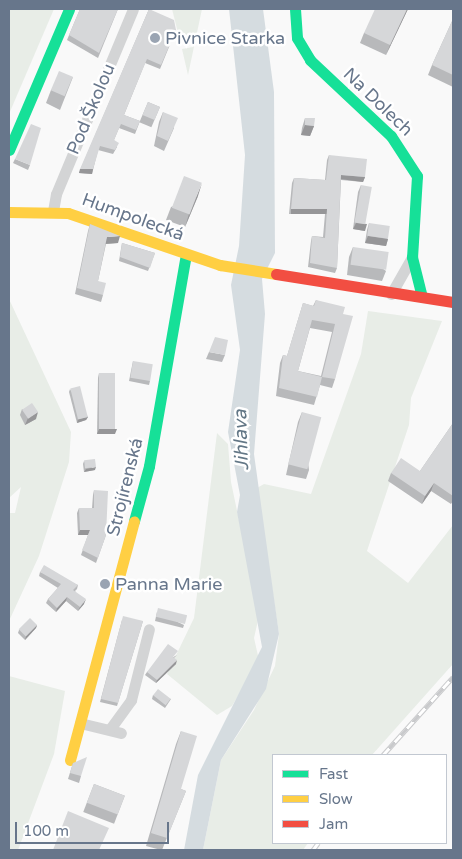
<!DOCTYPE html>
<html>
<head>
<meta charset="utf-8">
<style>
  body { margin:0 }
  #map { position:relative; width:462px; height:859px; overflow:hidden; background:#f9f9f9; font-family:"Varela Round",sans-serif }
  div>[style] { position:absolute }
  .green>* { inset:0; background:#e8ede7 }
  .water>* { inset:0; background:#d5dce0 }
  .street>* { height:11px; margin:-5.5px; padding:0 5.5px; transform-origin:5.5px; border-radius:5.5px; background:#d3d4d5 }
  .fast>* { height:11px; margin:-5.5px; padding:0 5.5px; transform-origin:5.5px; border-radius:5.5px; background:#16e098 }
  .slow>* { height:11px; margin:-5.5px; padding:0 5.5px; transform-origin:5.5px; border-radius:5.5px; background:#ffcf43 }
  .jam>* { height:11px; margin:-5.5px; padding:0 5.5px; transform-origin:5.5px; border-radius:5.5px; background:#f24e42 }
  .rail>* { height:5px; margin-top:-2.5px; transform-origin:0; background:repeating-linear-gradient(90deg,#fff 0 9px,#c9cacc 0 18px); box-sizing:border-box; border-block:1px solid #c9cacc }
  .wall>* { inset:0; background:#b8b9bb; transform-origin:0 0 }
  .shaded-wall>* { inset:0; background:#969698; transform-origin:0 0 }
  .building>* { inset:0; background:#d6d7d9; transform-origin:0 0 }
  .dots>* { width:14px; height:14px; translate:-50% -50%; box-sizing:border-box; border:2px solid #fff; border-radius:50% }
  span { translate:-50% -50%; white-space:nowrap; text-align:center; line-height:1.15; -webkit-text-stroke:5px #fff; paint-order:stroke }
  .poi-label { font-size:18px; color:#67768b }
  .left { translate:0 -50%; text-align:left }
  .street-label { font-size:18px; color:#67768b }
  .water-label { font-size:19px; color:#637786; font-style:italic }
  .frame { position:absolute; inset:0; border:10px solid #67768b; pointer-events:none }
  .legend { position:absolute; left:272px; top:754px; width:175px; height:90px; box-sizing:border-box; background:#fff; border:1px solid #c2c8d1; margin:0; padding:6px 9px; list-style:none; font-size:15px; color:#67768b }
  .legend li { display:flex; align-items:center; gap:10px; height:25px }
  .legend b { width:25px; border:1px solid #c2c8d1 }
  .scale { position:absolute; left:15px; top:822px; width:154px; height:22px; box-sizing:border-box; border:2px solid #67768b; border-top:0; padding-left:6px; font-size:15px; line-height:18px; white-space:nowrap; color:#67768b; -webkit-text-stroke:4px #fff; paint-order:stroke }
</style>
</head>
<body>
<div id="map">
  <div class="green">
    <i style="clip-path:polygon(9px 9px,54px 9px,9px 114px)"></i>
    <i style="clip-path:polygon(172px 9px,202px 9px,188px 75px,182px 49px,193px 47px,191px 35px,179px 37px)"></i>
    <i style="clip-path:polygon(9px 299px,71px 432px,69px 462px,39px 556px,9px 621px,9px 513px,15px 513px,21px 487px,9px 498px)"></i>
    <i style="clip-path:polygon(368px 311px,442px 321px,411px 398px,409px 425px,367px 551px,408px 583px,453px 525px,453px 664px,372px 755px,273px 755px,273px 843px,308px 843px,303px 850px,203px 850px,221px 760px,254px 710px,275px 666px,279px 634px,257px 488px,264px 484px,311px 494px,361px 354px)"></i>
    <i style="clip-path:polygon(217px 433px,228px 444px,231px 482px,259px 616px,254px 638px,259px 660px,232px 706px,217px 715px,167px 674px,194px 618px)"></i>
    <i style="clip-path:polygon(9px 676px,65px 691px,54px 754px,18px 850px,9px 850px)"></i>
  </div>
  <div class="water">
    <i style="clip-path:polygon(229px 9px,263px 9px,274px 92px,275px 253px,262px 279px,265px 314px,254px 454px,279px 634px,266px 689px,221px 760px,203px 850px,184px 850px,198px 775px,262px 647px,237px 512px,240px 495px,228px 432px,240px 350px,231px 285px,239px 246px,245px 155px)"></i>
  </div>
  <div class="street">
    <i style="left:53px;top:211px;width:17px;rotate:-80deg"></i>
    <i style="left:56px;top:194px;width:200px;rotate:-67.4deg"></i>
    <i style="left:391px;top:294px;width:43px;rotate:-60.4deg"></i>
    <i style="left:80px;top:723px;width:42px;rotate:13.7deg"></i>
    <i style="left:110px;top:729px;width:36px;rotate:-54deg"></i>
    <i style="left:131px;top:700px;width:73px;rotate:-75.8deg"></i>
  </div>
  <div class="fast">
    <i style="left:295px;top:9px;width:29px;rotate:86deg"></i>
    <i style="left:297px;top:38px;width:26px;rotate:59deg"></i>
    <i style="left:310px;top:60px;width:111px;rotate:43.2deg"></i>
    <i style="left:391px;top:136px;width:48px;rotate:57deg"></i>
    <i style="left:417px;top:176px;width:81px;rotate:93.5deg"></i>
    <i style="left:412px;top:257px;width:41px;rotate:76deg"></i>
    <i style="left:9px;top:150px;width:153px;rotate:-66.9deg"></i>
    <i style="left:134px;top:521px;width:57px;rotate:-74.7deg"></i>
    <i style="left:149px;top:466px;width:214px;rotate:-80.1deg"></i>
  </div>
  <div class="slow">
    <i style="left:9px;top:212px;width:59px;rotate:1deg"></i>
    <i style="left:68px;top:213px;width:161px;rotate:18.9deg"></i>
    <i style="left:220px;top:265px;width:57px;rotate:9.1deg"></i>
    <i style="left:70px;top:760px;width:247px;rotate:-75deg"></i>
  </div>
  <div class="jam">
    <i style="left:276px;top:274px;width:179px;rotate:9deg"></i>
  </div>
  <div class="rail">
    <i style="left:383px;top:755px;width:105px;rotate:-48.1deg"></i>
    <i style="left:313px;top:850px;width:9px;rotate:-54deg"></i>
  </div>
  <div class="wall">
    <i style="clip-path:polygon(80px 9px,118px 9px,98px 58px,67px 40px)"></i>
    <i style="clip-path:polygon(149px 9px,176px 30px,160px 69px,145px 63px,124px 115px,140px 121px,135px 134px,119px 128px,114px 140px,117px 147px,113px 154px,98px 150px,92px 174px,79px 173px)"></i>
    <i style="clip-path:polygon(408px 9px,386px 55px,360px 43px,364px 33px)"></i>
    <i style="clip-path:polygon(453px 19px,453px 87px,428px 75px,432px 65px)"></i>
    <i style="clip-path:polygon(73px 77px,60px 110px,46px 103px,51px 90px)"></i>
    <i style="left:148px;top:102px;width:13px;height:22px;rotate:23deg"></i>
    <i style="clip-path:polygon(163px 112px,174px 128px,164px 151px,154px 146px,159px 122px)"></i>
    <i style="clip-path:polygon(305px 118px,314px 126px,310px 136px,301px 135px,302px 128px)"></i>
    <i style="clip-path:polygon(329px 155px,365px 177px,363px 182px,341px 180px,337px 268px,335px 273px,308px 267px,311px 241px,312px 236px,323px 237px,325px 214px,289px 214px,292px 183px,294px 178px,325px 180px,327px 160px)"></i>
    <i style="clip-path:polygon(15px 159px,30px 165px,28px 170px,13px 163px)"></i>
    <i style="clip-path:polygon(361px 185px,365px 231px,353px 229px,358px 192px)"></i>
    <i style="clip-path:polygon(198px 196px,185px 227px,166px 220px,171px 207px)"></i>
    <i style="clip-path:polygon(369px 223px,388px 239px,386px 246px,365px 243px,367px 230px)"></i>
    <i style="clip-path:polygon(90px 224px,118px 243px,106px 244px,98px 281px,103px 295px,101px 302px,75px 294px,88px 231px)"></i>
    <i style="clip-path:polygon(122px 243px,155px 253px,148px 271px,119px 261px)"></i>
    <i style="clip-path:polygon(353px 247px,386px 271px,382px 281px,347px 275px,349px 257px)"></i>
    <i style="clip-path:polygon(evenodd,316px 300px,343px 314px,335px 379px,332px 388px,320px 385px,314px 405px,276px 396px,280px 363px,283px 355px,287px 356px,303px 303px,313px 306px,316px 300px,310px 328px,332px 332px,321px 376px,298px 371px,310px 328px)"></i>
    <i style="clip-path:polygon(209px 352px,225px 355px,222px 362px,206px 359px)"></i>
    <i style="clip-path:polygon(133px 361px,150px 381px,149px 385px,129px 381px)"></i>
    <i style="clip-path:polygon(99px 373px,115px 434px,97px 434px,98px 378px)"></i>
    <i style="clip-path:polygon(70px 389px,88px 417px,86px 420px,77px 423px,69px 392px)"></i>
    <i style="clip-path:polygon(22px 409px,36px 419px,25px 425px,20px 415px)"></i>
    <i style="clip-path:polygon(302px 412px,309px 470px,306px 479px,286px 475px,298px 422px)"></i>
    <i style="clip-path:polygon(453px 423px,453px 501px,451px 504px,431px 491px,422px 504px,388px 481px,391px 473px,420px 471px)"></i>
    <i style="clip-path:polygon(84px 461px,95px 470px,84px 472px,83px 464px)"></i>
    <i style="clip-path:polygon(94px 490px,106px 535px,96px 563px,81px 555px,88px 535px,78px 535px,77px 513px,79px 508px,92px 508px,93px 495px)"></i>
    <i style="clip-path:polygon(40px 572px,78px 585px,77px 589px,75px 591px,84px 604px,78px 611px,66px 601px,56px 612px,46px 603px,48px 599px,58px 588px,39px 576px)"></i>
    <i style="clip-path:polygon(157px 612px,184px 625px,183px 628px,155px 621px)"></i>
    <i style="clip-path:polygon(122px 620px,143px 621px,117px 706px,100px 702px)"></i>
    <i style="clip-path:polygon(37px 625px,36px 628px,25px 640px,18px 633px,19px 630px)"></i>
    <i style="clip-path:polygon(177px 655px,174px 658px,176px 664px,156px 683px,145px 675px,147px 672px)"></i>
    <i style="clip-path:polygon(153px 695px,171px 699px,165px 708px,152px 699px)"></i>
    <i style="clip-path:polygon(181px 731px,181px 789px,186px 791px,162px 850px,161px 850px,146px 846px,176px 744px)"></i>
    <i style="clip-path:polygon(73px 763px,81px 776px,79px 783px,68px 779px)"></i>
    <i style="left:94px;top:784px;width:33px;height:30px;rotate:21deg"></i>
  </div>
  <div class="shaded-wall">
    <i style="clip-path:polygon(407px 9px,408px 9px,386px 55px,390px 45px)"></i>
    <i style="clip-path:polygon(305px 125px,314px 126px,310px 136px,301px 135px)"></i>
    <i style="clip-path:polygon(80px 169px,93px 169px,92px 174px,79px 173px)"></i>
    <i style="clip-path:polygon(341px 175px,365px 177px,363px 182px,340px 179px)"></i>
    <i style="clip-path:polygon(202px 183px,198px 196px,185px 227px,189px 214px)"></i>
    <i style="left:291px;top:209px;width:36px;height:5px"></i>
    <i style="clip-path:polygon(356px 223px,367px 224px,365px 231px,353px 229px)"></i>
    <i style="clip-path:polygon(120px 236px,118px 243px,104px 244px,107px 237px)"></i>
    <i style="clip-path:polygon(368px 236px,388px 239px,386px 246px,365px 243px)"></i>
    <i style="clip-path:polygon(38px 412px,36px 419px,25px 425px,28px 418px)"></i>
    <i style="clip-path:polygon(88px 417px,86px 420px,77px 423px,78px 419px)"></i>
    <i style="clip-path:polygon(99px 429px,117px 429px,115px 434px,97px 434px)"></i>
    <i style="clip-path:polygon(96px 467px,95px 470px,84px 472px,86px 469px)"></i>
    <i style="clip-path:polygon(434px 483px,431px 491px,422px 504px,425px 496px)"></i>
    <i style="clip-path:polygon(80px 530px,90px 530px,88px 535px,78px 535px)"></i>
    <i style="clip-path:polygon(67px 597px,66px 601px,56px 612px,57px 608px)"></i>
    <i style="clip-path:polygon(86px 599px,84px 604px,78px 611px,80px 607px)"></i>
    <i style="clip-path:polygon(37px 625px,36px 628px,25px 640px,26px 636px)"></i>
    <i style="clip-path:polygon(177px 660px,176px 664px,156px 683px,157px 680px)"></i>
  </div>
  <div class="building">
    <i style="clip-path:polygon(80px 9px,118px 9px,99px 53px,69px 35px)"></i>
    <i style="clip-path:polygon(149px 9px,174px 20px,176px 30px,161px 65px,147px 59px,130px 100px,124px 115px,140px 121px,136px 130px,121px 124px,114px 140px,119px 143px,115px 150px,100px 146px,93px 169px,80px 169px)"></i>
    <i style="clip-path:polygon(375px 9px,407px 9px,390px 45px,364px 33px)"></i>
    <i style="clip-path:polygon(453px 19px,453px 75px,432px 65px)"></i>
    <i style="left:59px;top:71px;width:15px;height:21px;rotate:23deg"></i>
    <i style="left:148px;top:102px;width:13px;height:14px;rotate:23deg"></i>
    <i style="clip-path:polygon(163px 112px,178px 118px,168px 141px,157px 136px)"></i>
    <i style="clip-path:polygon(305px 118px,315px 118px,314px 126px,305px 125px)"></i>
    <i style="clip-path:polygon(31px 124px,41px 128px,30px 165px,15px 159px)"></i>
    <i style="clip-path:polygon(329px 155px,367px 159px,365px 177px,341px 175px,337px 268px,310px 263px,312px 236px,325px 238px,327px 209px,291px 209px,294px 178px,326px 180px)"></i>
    <i style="left:184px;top:176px;width:19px;height:34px;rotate:21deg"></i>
    <i style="left:361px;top:185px;width:11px;height:38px;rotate:10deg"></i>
    <i style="left:369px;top:223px;width:21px;height:13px;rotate:8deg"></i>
    <i style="clip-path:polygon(90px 224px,120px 236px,107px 237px,98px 281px,106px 283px,103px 295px,77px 288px)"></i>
    <i style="clip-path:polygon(122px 243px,155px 253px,150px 268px,120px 257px)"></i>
    <i style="left:353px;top:247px;width:36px;height:18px;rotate:8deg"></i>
    <i style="clip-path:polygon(evenodd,316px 300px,345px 307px,343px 314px,353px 316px,335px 379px,322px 377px,317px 397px,279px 388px,283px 355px,287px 356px,303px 303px,314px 306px,316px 300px,312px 320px,335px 324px,322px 377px,298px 371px,312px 320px)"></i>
    <i style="clip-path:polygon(215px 337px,228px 340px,225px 355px,209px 352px)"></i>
    <i style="left:133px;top:361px;width:20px;height:17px;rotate:9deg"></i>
    <i style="left:99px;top:373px;width:16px;height:56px"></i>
    <i style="left:80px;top:386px;width:32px;height:10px;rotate:76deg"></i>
    <i style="left:32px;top:403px;width:11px;height:12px;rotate:56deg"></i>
    <i style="left:302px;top:412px;width:20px;height:54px;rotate:15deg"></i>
    <i style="clip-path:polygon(453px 423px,453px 455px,452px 458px,453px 459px,453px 496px,434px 483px,425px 496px,391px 473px,401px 458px,420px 471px)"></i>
    <i style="left:95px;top:459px;width:8px;height:11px;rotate:83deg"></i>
    <i style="clip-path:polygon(94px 490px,108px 491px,106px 535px,98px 558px,82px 550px,90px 530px,80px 530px,79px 508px,94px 508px)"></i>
    <i style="clip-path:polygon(44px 565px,78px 585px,73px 590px,86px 599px,80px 607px,67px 597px,57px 608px,48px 599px,61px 584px,40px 572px)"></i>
    <i style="left:158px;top:608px;width:30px;height:9px;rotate:14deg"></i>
    <i style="clip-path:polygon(123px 616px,143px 621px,118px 703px,101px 699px)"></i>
    <i style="left:30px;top:618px;width:10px;height:16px;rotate:45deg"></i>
    <i style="clip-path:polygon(168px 644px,178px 651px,173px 657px,177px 660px,157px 680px,147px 672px)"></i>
    <i style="left:158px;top:689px;width:16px;height:8px;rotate:38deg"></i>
    <i style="clip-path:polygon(181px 731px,197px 736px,181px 789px,186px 791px,167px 838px,151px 833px)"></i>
    <i style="clip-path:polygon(87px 757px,81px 776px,70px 773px,73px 763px)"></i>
    <i style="left:94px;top:784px;width:33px;height:20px;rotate:21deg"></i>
    <i style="clip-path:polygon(68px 811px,109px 828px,99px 850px,53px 850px)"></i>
  </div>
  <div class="dots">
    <i style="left:155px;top:38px;background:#9aa4b2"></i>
    <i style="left:105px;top:584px;background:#9aa4b2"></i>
  </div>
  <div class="poi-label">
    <span class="left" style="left:165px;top:38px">Pivnice Starka</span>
    <span class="left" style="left:115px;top:584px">Panna Marie</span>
  </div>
  <div class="street-label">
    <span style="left:378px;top:102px;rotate:44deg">Na Dolech</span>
    <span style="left:91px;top:109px;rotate:-67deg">Pod Školou</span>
    <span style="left:133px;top:217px;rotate:20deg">Humpolecká</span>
    <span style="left:125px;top:487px;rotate:-76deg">Strojírenská</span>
  </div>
  <div class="water-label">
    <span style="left:242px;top:440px;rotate:-92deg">Jihlava</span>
  </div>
  <div class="frame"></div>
  <ul class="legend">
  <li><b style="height:6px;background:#16e098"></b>Fast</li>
  <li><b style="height:6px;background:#ffcf43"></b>Slow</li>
  <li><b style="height:6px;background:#f24e42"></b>Jam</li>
  </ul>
  <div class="scale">100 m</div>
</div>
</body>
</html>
